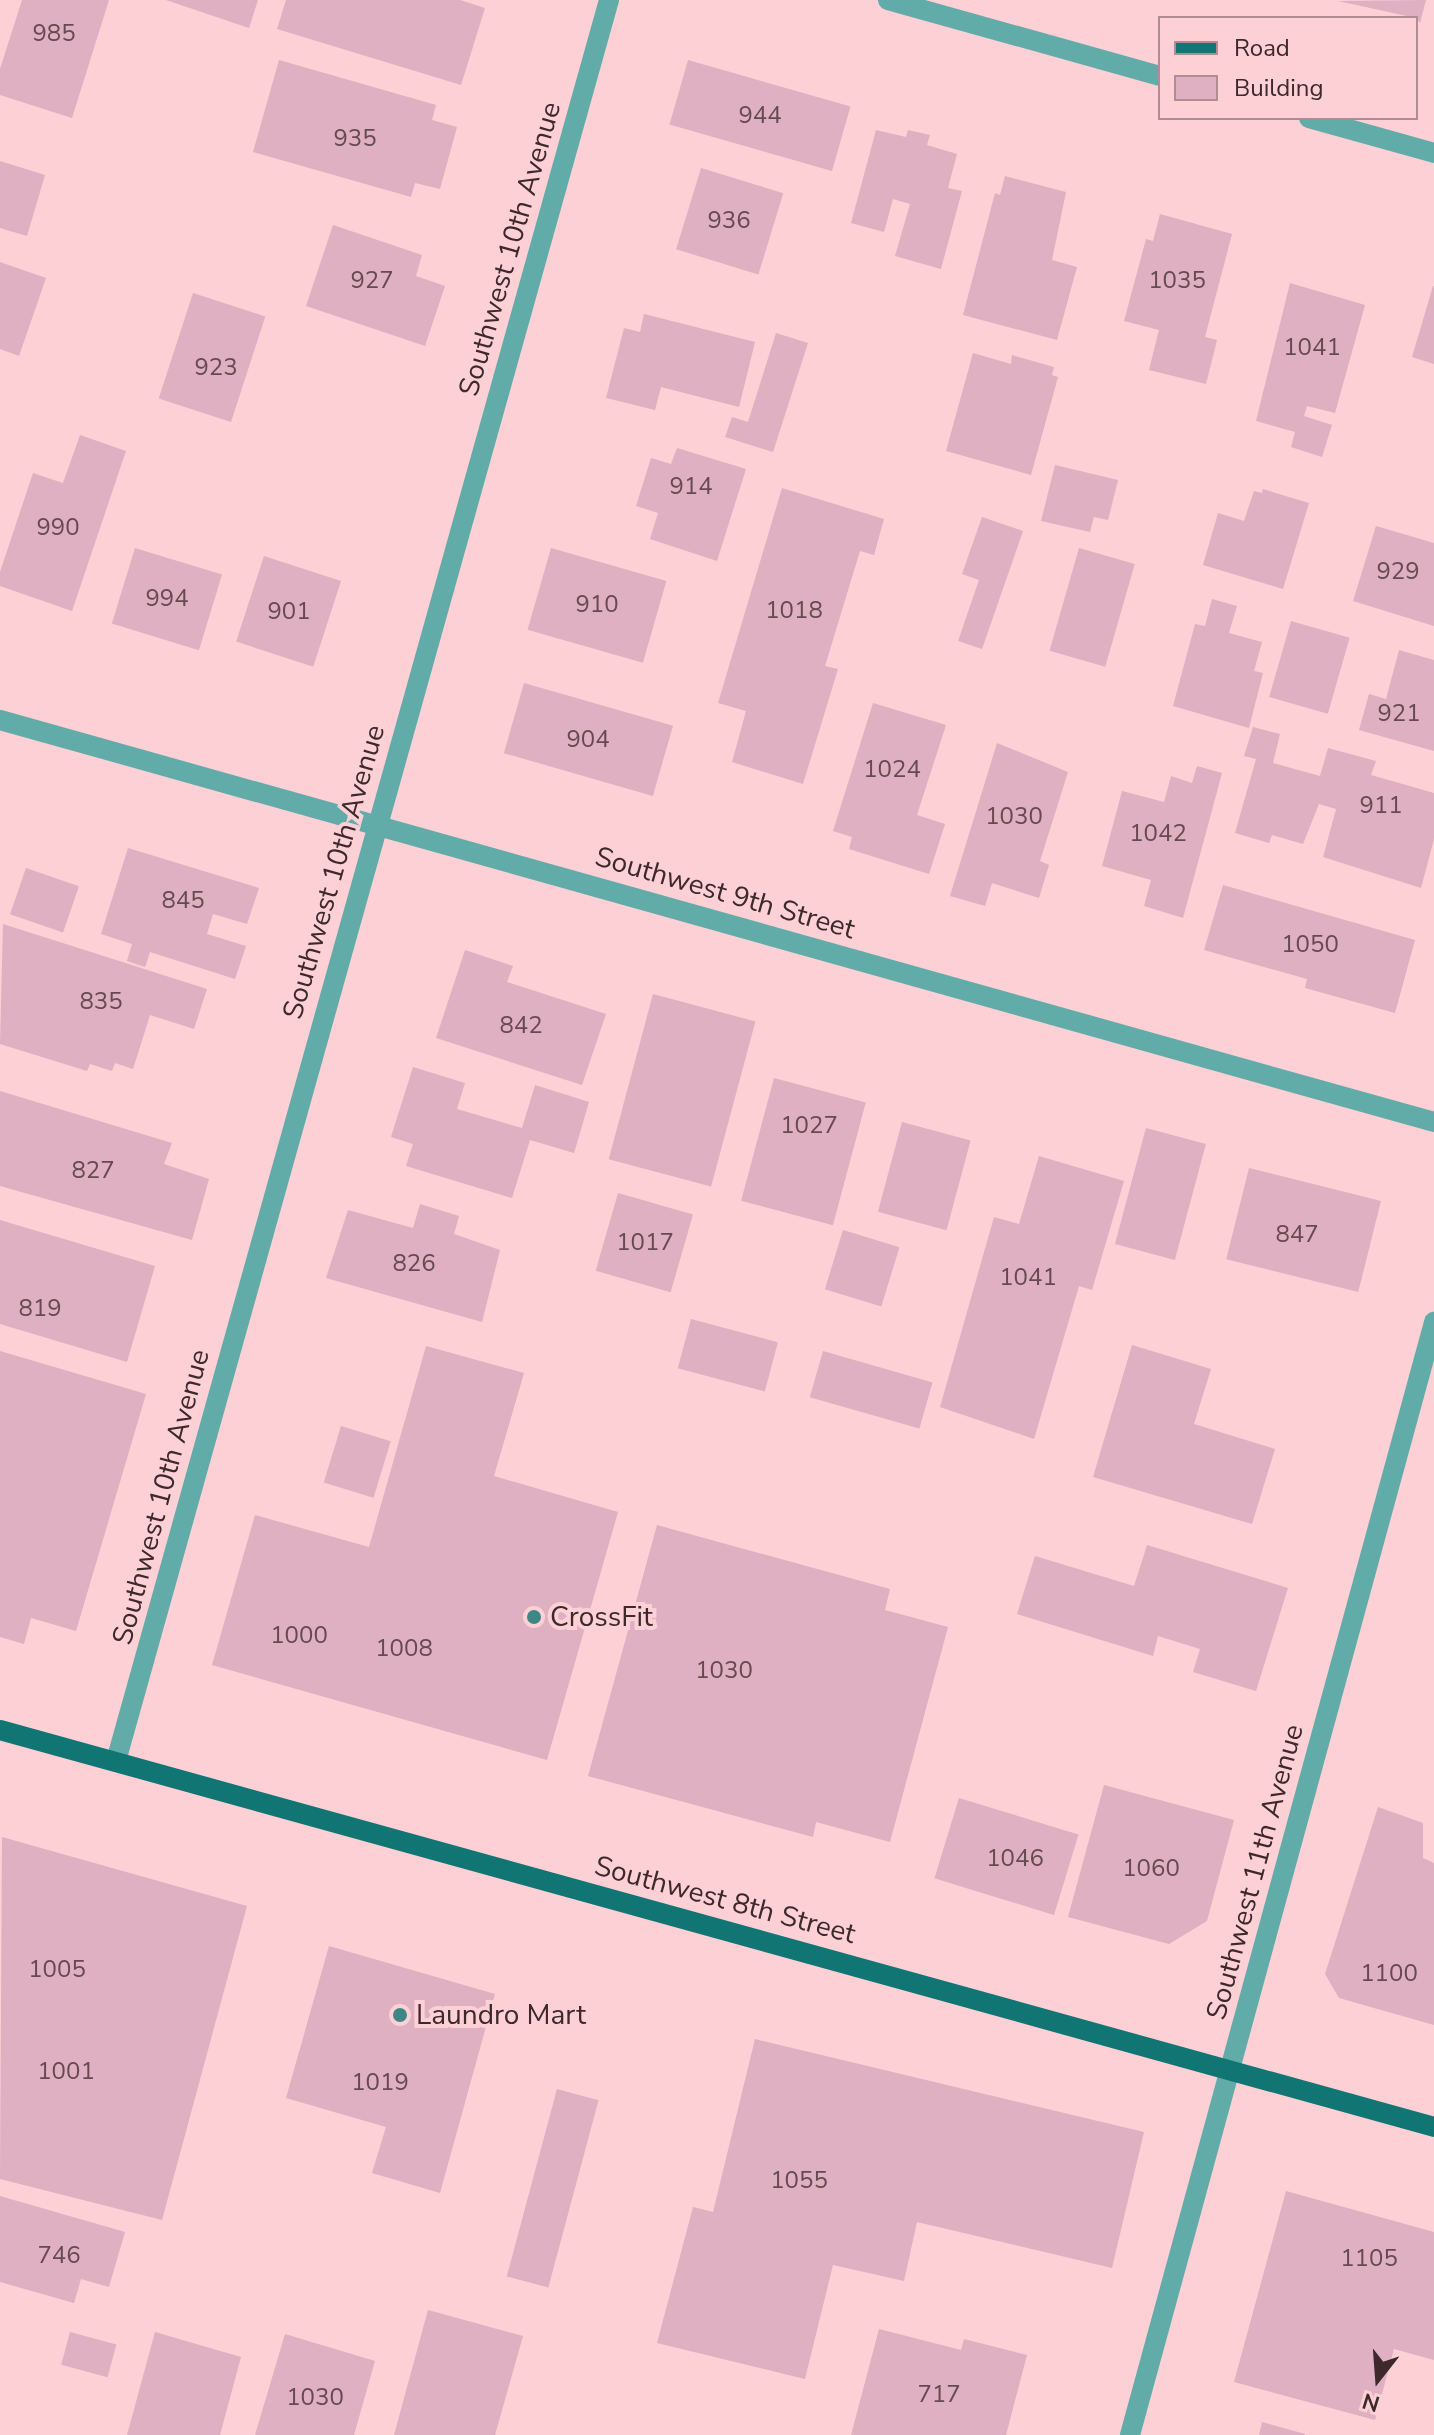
<!DOCTYPE html>
<html>
<head>
<meta charset="utf-8">
<style>
  body { margin:0 }
  #map { position:relative; width:1434px; height:2435px; overflow:hidden; background:#fcd0d4; font-family:"Nunito Sans",sans-serif }
  div>[style] { position:absolute }
  .building>* { inset:0; background:#dfafc2; transform-origin:0 0 }
  .minor>* { height:20px; margin:-10px; padding:0 10px; transform-origin:10px; border-radius:10px; background:#61aba9 }
  .major>* { height:20px; margin:-10px; padding:0 10px; transform-origin:10px; border-radius:10px; background:#117574 }
  .dots>* { width:22px; height:22px; translate:-50% -50%; box-sizing:border-box; border:4px solid #fcd0d4; border-radius:50% }
  span { translate:-50% -50%; white-space:nowrap; text-align:center; line-height:1.15; -webkit-text-stroke:8px #fcd0d4; paint-order:stroke }
  .number-label { font-size:24px; color:#664a50 }
  .number-label span { -webkit-text-stroke-width:0 }
  .street-label { font-size:28px; color:#3d292a }
  .poi-label { font-size:28px; color:#3d292a }
  .left { translate:0 -50%; text-align:left }
  .legend { position:absolute; left:1158px; top:16px; width:260px; height:104px; box-sizing:border-box; background:#fcd0d4; border:2px solid #b08d90; margin:0; padding:10px 14px; list-style:none; font-size:24px; color:#3d292a }
  .legend li { display:flex; align-items:center; gap:16px; height:40px }
  .legend b { width:40px; border:2px solid #b08d90 }
  .north { position:absolute; left:1338px; top:2339px; width:80px; height:80px; -webkit-text-stroke:6px #fcd0d4; paint-order:stroke; rotate:197deg; font-size:22px; font-weight:700; line-height:32px; text-align:center; color:#3d292a }
  .north::after { content:''; display:block; margin:auto; width:28px; height:36px; background:#3d292a; clip-path:polygon(50% 0,100% 100%,50% 72%,0 100%) }
</style>
</head>
<body>
<div id="map">
  <div class="building">
    <i style="clip-path:polygon(22px 0,109px 0,72px 118px,0 95px,0 69px)"></i>
    <i style="clip-path:polygon(166px 0,258px 0,249px 28px)"></i>
    <i style="clip-path:polygon(286px 0,460px 0,485px 8px,461px 85px,277px 29px)"></i>
    <i style="clip-path:polygon(1426px 0,1420px 23px,1416px 18px,1338px 1px)"></i>
    <i style="clip-path:polygon(279px 60px,436px 105px,432px 120px,457px 127px,440px 189px,415px 183px,411px 197px,253px 152px)"></i>
    <i style="left:688px;top:60px;width:169px;height:67px;rotate:16deg"></i>
    <i style="clip-path:polygon(876px 130px,906px 137px,908px 130px,930px 135px,927px 145px,957px 154px,948px 188px,962px 191px,941px 269px,895px 256px,910px 204px,893px 199px,884px 232px,851px 223px)"></i>
    <i style="clip-path:polygon(0 161px,45px 175px,27px 236px,0 228px)"></i>
    <i style="left:701px;top:168px;width:86px;height:85px;rotate:17deg"></i>
    <i style="clip-path:polygon(1005px 176px,1066px 192px,1052px 260px,1077px 267px,1057px 340px,963px 315px,995px 193px,1000px 195px)"></i>
    <i style="clip-path:polygon(1160px 214px,1232px 234px,1205px 337px,1217px 340px,1206px 384px,1149px 370px,1159px 330px,1124px 321px,1146px 239px,1153px 241px)"></i>
    <i style="clip-path:polygon(333px 225px,422px 255px,416px 276px,445px 286px,425px 346px,306px 306px)"></i>
    <i style="clip-path:polygon(0 262px,46px 278px,19px 356px,0 349px)"></i>
    <i style="clip-path:polygon(1290px 283px,1365px 305px,1335px 413px,1307px 406px,1304px 416px,1332px 425px,1322px 457px,1291px 447px,1295px 432px,1256px 421px)"></i>
    <i style="clip-path:polygon(1433px 286px,1434px 286px,1434px 364px,1412px 357px)"></i>
    <i style="left:193px;top:293px;width:76px;height:111px;rotate:18deg"></i>
    <i style="clip-path:polygon(644px 314px,755px 342px,739px 407px,661px 387px,655px 410px,606px 398px,624px 328px,640px 332px)"></i>
    <i style="clip-path:polygon(776px 333px,808px 343px,773px 452px,725px 437px,732px 417px,748px 422px)"></i>
    <i style="clip-path:polygon(973px 353px,1011px 364px,1012px 355px,1054px 367px,1052px 375px,1058px 377px,1031px 475px,946px 451px)"></i>
    <i style="clip-path:polygon(80px 435px,126px 451px,72px 611px,0 586px,0 572px,33px 473px,63px 483px)"></i>
    <i style="clip-path:polygon(677px 448px,746px 469px,717px 561px,650px 539px,658px 513px,636px 506px,651px 458px,671px 464px)"></i>
    <i style="clip-path:polygon(1055px 465px,1118px 480px,1108px 520px,1094px 517px,1090px 532px,1041px 521px)"></i>
    <i style="clip-path:polygon(782px 488px,884px 519px,874px 555px,860px 551px,825px 666px,838px 669px,803px 784px,732px 762px,746px 711px,718px 703px)"></i>
    <i style="clip-path:polygon(1263px 489px,1309px 503px,1283px 589px,1203px 565px,1218px 513px,1244px 521px,1254px 491px,1262px 493px)"></i>
    <i style="clip-path:polygon(982px 517px,1023px 531px,982px 649px,958px 641px,979px 580px,962px 574px)"></i>
    <i style="clip-path:polygon(1376px 526px,1434px 543px,1434px 626px,1353px 601px)"></i>
    <i style="left:135px;top:548px;width:91px;height:79px;rotate:17deg"></i>
    <i style="left:551px;top:548px;width:120px;height:85px;rotate:16deg"></i>
    <i style="left:1079px;top:548px;width:58px;height:107px;rotate:16deg"></i>
    <i style="left:264px;top:556px;width:81px;height:90px;rotate:18deg"></i>
    <i style="clip-path:polygon(1212px 599px,1237px 606px,1229px 633px,1262px 642px,1254px 671px,1263px 673px,1249px 728px,1173px 706px,1195px 624px,1205px 626px)"></i>
    <i style="left:1291px;top:621px;width:61px;height:79px;rotate:16deg"></i>
    <i style="clip-path:polygon(1399px 650px,1434px 660px,1434px 751px,1359px 730px,1369px 694px,1386px 699px)"></i>
    <i style="left:524px;top:683px;width:155px;height:73px;rotate:16deg"></i>
    <i style="clip-path:polygon(873px 703px,946px 725px,917px 815px,945px 824px,929px 874px,849px 849px,852px 837px,833px 831px)"></i>
    <i style="clip-path:polygon(1253px 727px,1280px 734px,1273px 763px,1320px 776px,1328px 748px,1376px 761px,1371px 775px,1434px 793px,1434px 839px,1421px 888px,1323px 857px,1336px 809px,1319px 804px,1303px 844px,1272px 835px,1269px 843px,1235px 833px,1256px 759px,1244px 756px)"></i>
    <i style="clip-path:polygon(997px 743px,1068px 772px,1040px 861px,1049px 865px,1039px 898px,992px 883px,985px 906px,950px 896px)"></i>
    <i style="clip-path:polygon(1197px 766px,1222px 773px,1183px 918px,1144px 906px,1151px 880px,1102px 866px,1122px 791px,1164px 802px,1171px 776px,1192px 783px)"></i>
    <i style="clip-path:polygon(128px 848px,259px 888px,247px 924px,213px 914px,207px 934px,246px 946px,235px 979px,150px 952px,145px 967px,127px 961px,132px 944px,101px 934px)"></i>
    <i style="left:26px;top:868px;width:56px;height:49px;rotate:19deg"></i>
    <i style="clip-path:polygon(1223px 885px,1415px 940px,1395px 1013px,1305px 988px,1307px 979px,1204px 950px)"></i>
    <i style="clip-path:polygon(3px 924px,207px 989px,194px 1029px,150px 1015px,133px 1069px,115px 1063px,112px 1071px,90px 1064px,87px 1071px,0 1044px)"></i>
    <i style="clip-path:polygon(465px 950px,513px 966px,507px 982px,606px 1014px,582px 1085px,436px 1038px)"></i>
    <i style="left:653px;top:994px;width:106px;height:171px;rotate:15deg"></i>
    <i style="clip-path:polygon(413px 1067px,465px 1083px,457px 1109px,522px 1128px,535px 1085px,589px 1102px,574px 1153px,530px 1140px,512px 1198px,406px 1166px,413px 1144px,391px 1137px)"></i>
    <i style="left:774px;top:1078px;width:95px;height:127px;rotate:15deg"></i>
    <i style="clip-path:polygon(0 1091px,172px 1143px,164px 1164px,209px 1179px,192px 1240px,0 1186px)"></i>
    <i style="left:902px;top:1122px;width:71px;height:93px;rotate:15deg"></i>
    <i style="left:1146px;top:1128px;width:62px;height:120px;rotate:15deg"></i>
    <i style="clip-path:polygon(1039px 1156px,1124px 1181px,1092px 1290px,1079px 1286px,1034px 1439px,940px 1407px,994px 1217px,1019px 1224px)"></i>
    <i style="left:1249px;top:1168px;width:136px;height:94px;rotate:14deg"></i>
    <i style="left:618px;top:1193px;width:78px;height:81px;rotate:16deg"></i>
    <i style="clip-path:polygon(420px 1204px,459px 1216px,454px 1234px,500px 1250px,482px 1322px,326px 1278px,348px 1210px,413px 1228px)"></i>
    <i style="clip-path:polygon(0 1220px,155px 1266px,127px 1362px,0 1324px)"></i>
    <i style="left:843px;top:1230px;width:59px;height:62px;rotate:17deg"></i>
    <i style="left:691px;top:1319px;width:90px;height:51px;rotate:15deg"></i>
    <i style="clip-path:polygon(1132px 1345px,1211px 1369px,1194px 1424px,1275px 1449px,1252px 1524px,1093px 1477px)"></i>
    <i style="clip-path:polygon(426px 1346px,524px 1373px,494px 1476px,618px 1512px,547px 1760px,212px 1665px,255px 1515px,369px 1547px)"></i>
    <i style="clip-path:polygon(0 1351px,146px 1394px,76px 1631px,31px 1618px,24px 1644px,0 1637px)"></i>
    <i style="left:823px;top:1351px;width:114px;height:48px;rotate:16deg"></i>
    <i style="left:341px;top:1426px;width:52px;height:59px;rotate:17deg"></i>
    <i style="clip-path:polygon(657px 1525px,890px 1589px,885px 1610px,948px 1627px,890px 1842px,816px 1822px,813px 1837px,588px 1776px)"></i>
    <i style="clip-path:polygon(1147px 1545px,1288px 1588px,1256px 1691px,1193px 1672px,1200px 1649px,1158px 1636px,1153px 1656px,1017px 1614px,1035px 1556px,1134px 1586px)"></i>
    <i style="clip-path:polygon(1104px 1785px,1234px 1820px,1207px 1921px,1169px 1944px,1068px 1917px)"></i>
    <i style="left:959px;top:1798px;width:125px;height:84px;rotate:17deg"></i>
    <i style="clip-path:polygon(1378px 1807px,1423px 1823px,1423px 1858px,1434px 1863px,1434px 2025px,1339px 1998px,1325px 1974px)"></i>
    <i style="clip-path:polygon(2px 1837px,247px 1906px,162px 2220px,0 2179px)"></i>
    <i style="clip-path:polygon(329px 1946px,495px 1994px,440px 2193px,372px 2173px,386px 2127px,286px 2098px)"></i>
    <i style="clip-path:polygon(755px 2039px,1144px 2132px,1112px 2268px,917px 2222px,904px 2281px,833px 2265px,805px 2379px,657px 2343px,693px 2207px,713px 2212px)"></i>
    <i style="left:557px;top:2089px;width:43px;height:194px;rotate:15deg"></i>
    <i style="clip-path:polygon(1286px 2191px,1434px 2232px,1434px 2360px,1394px 2349px,1375px 2420px,1234px 2382px)"></i>
    <i style="clip-path:polygon(0 2196px,125px 2232px,109px 2287px,81px 2279px,74px 2303px,0 2282px)"></i>
    <i style="clip-path:polygon(428px 2310px,523px 2336px,495px 2435px,394px 2435px)"></i>
    <i style="clip-path:polygon(879px 2329px,961px 2350px,964px 2339px,1027px 2355px,1006px 2435px,851px 2435px)"></i>
    <i style="left:70px;top:2332px;width:48px;height:34px;rotate:15deg"></i>
    <i style="clip-path:polygon(155px 2332px,241px 2357px,220px 2435px,127px 2435px)"></i>
    <i style="clip-path:polygon(285px 2334px,375px 2361px,354px 2435px,255px 2435px)"></i>
    <i style="clip-path:polygon(1262px 2422px,1305px 2434px,1305px 2435px,1259px 2435px)"></i>
  </div>
  <div class="minor">
    <i style="left:888px;top:0;width:282px;rotate:15.6deg"></i>
    <i style="left:1309px;top:118px;width:130px;rotate:15.6deg"></i>
    <i style="left:0;top:720px;width:1489px;rotate:15.66deg"></i>
    <i style="left:116px;top:1761px;width:1829px;rotate:-74.36deg"></i>
    <i style="left:1130px;top:2435px;width:1154px;rotate:-74.72deg"></i>
  </div>
  <div class="major">
    <i style="left:0;top:1730px;width:1488px;rotate:15.47deg"></i>
  </div>
  <div class="dots">
    <i style="left:534px;top:1617px;background:#3f8785"></i>
    <i style="left:400px;top:2015px;background:#3f8785"></i>
  </div>
  <div class="number-label">
    <span style="left:54px;top:34px">985</span>
    <span style="left:760px;top:116px">944</span>
    <span style="left:355px;top:139px">935</span>
    <span style="left:729px;top:221px">936</span>
    <span style="left:372px;top:281px">927</span>
    <span style="left:1177px;top:281px">1035</span>
    <span style="left:1312px;top:348px">1041</span>
    <span style="left:216px;top:368px">923</span>
    <span style="left:691px;top:487px">914</span>
    <span style="left:58px;top:528px">990</span>
    <span style="left:1398px;top:572px">929</span>
    <span style="left:167px;top:599px">994</span>
    <span style="left:597px;top:605px">910</span>
    <span style="left:794px;top:611px">1018</span>
    <span style="left:289px;top:612px">901</span>
    <span style="left:1399px;top:714px">921</span>
    <span style="left:588px;top:740px">904</span>
    <span style="left:892px;top:770px">1024</span>
    <span style="left:1381px;top:806px">911</span>
    <span style="left:1014px;top:817px">1030</span>
    <span style="left:1158px;top:834px">1042</span>
    <span style="left:183px;top:901px">845</span>
    <span style="left:1310px;top:945px">1050</span>
    <span style="left:101px;top:1002px">835</span>
    <span style="left:521px;top:1026px">842</span>
    <span style="left:809px;top:1126px">1027</span>
    <span style="left:93px;top:1171px">827</span>
    <span style="left:1297px;top:1235px">847</span>
    <span style="left:645px;top:1243px">1017</span>
    <span style="left:414px;top:1264px">826</span>
    <span style="left:1028px;top:1278px">1041</span>
    <span style="left:40px;top:1309px">819</span>
    <span style="left:299px;top:1636px">1000</span>
    <span style="left:404px;top:1649px">1008</span>
    <span style="left:724px;top:1671px">1030</span>
    <span style="left:1015px;top:1859px">1046</span>
    <span style="left:1151px;top:1869px">1060</span>
    <span style="left:57px;top:1970px">1005</span>
    <span style="left:1389px;top:1974px">1100</span>
    <span style="left:66px;top:2072px">1001</span>
    <span style="left:380px;top:2083px">1019</span>
    <span style="left:799px;top:2181px">1055</span>
    <span style="left:59px;top:2256px">746</span>
    <span style="left:1369px;top:2259px">1105</span>
    <span style="left:939px;top:2395px">717</span>
    <span style="left:315px;top:2398px">1030</span>
  </div>
  <div class="street-label">
    <span style="left:510px;top:249px;rotate:-74deg">Southwest 10th Avenue</span>
    <span style="left:334px;top:872px;rotate:-74deg">Southwest 10th Avenue</span>
    <span style="left:725px;top:893px;rotate:16deg">Southwest 9th Street</span>
    <span style="left:161px;top:1497px;rotate:-75deg">Southwest 10th Avenue</span>
    <span style="left:1255px;top:1872px;rotate:-75deg">Southwest 11th Avenue</span>
    <span style="left:725px;top:1900px;rotate:15deg">Southwest 8th Street</span>
  </div>
  <div class="poi-label">
    <span class="left" style="left:550px;top:1617px">CrossFit</span>
    <span class="left" style="left:416px;top:2015px">Laundro Mart</span>
  </div>
  <ul class="legend">
  <li><b style="height:10px;background:#117574"></b>Road</li>
  <li><b style="height:22px;background:#dfafc2"></b>Building</li>
  </ul>
  <div class="north">N</div>
</div>
</body>
</html>
